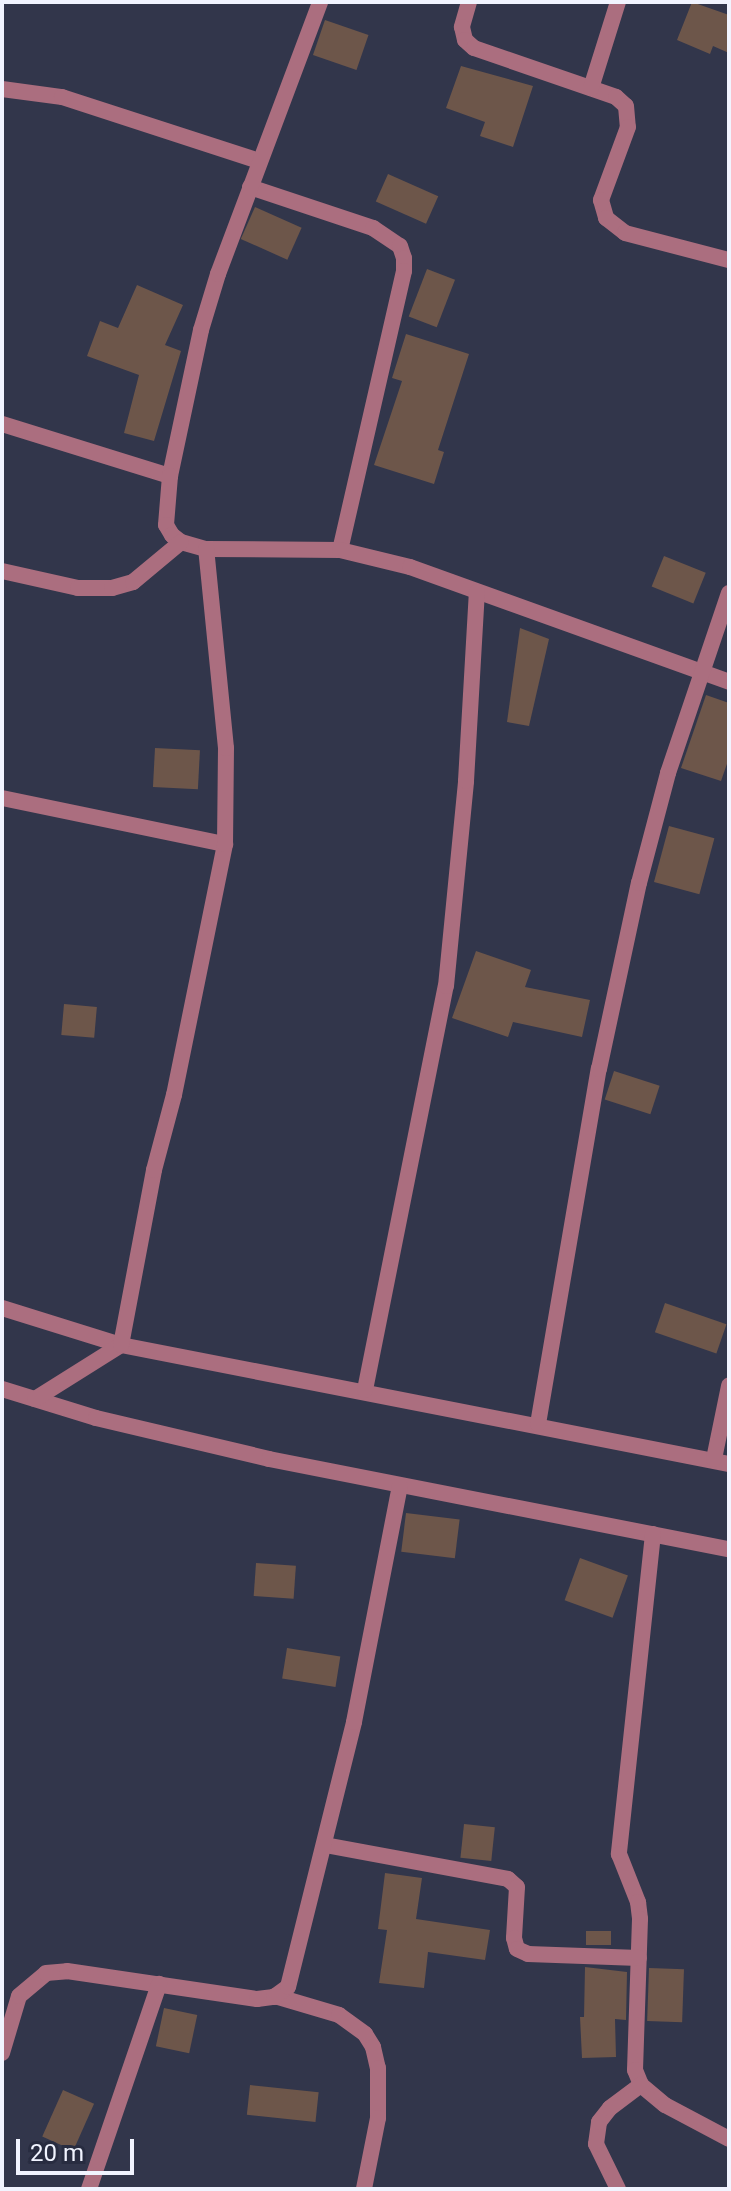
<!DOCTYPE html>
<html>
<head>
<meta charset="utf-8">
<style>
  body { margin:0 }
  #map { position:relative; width:731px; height:2191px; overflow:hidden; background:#32364b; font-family:Roboto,sans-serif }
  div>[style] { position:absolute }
  .building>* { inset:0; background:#6d564a; transform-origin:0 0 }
  .street>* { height:16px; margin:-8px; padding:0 8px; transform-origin:8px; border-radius:8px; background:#ab6e7f }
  span { translate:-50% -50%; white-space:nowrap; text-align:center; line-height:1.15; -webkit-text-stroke:8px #282c40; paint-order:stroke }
  .frame { position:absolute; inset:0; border:4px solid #f1f4ff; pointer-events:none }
  .scale { position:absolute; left:16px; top:2139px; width:118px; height:36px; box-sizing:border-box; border:4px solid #f1f4ff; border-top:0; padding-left:10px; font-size:24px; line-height:28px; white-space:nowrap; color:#f1f4ff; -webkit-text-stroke:6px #282c40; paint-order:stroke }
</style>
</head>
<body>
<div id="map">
  <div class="building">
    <i style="clip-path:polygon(692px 2px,729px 15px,729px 53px,713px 46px,710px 54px,677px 40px)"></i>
    <i style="left:325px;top:20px;width:46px;height:37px;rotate:19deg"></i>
    <i style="clip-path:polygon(461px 66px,533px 86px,513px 147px,480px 136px,485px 122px,446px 108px)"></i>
    <i style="left:388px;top:174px;width:55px;height:30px;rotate:24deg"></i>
    <i style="left:255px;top:207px;width:51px;height:35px;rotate:24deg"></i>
    <i style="left:427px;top:269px;width:30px;height:51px;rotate:21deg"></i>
    <i style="clip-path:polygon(137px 285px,183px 305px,165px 345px,181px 351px,154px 441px,124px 433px,139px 375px,87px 356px,100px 321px,118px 328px)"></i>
    <i style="clip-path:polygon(406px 334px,469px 354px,438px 450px,444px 452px,434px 484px,374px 465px,402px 381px,392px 378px)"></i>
    <i style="left:664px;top:556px;width:45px;height:33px;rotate:22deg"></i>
    <i style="clip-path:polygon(520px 628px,549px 639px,529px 726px,507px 722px)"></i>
    <i style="clip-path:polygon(706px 695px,729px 703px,729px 758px,721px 781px,681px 768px)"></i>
    <i style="left:155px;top:748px;width:45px;height:39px;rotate:3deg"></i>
    <i style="left:669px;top:826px;width:47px;height:58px;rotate:15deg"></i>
    <i style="clip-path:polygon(476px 951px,531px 970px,525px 987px,590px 1000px,582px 1037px,513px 1022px,508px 1037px,452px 1018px)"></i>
    <i style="left:64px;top:1004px;width:33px;height:31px;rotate:5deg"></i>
    <i style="left:614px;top:1071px;width:48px;height:30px;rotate:18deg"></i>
    <i style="left:665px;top:1303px;width:65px;height:31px;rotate:19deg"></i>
    <i style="left:406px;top:1513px;width:54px;height:39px;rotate:7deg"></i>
    <i style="left:580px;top:1558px;width:51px;height:45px;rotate:20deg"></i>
    <i style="left:256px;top:1563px;width:40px;height:33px;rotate:4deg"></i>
    <i style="left:287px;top:1648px;width:54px;height:31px;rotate:9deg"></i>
    <i style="left:464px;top:1824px;width:31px;height:34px;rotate:6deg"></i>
    <i style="clip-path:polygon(385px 1873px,422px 1878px,416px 1919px,490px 1930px,485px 1960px,428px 1952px,424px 1988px,379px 1983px,387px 1930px,378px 1929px)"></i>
    <i style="left:586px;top:1931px;width:25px;height:14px"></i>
    <i style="clip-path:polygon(585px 1967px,627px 1972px,626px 2020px,615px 2019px,616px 2057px,582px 2058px,580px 2017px,584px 2017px)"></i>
    <i style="left:649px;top:1968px;width:35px;height:53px;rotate:2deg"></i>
    <i style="left:164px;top:2008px;width:34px;height:39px;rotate:12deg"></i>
    <i style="left:250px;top:2085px;width:69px;height:30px;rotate:6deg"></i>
    <i style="left:63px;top:2090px;width:34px;height:51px;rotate:24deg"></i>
  </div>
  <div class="street">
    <i style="left:469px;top:2px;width:26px;rotate:106deg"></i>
    <i style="left:462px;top:27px;width:13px;rotate:77deg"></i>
    <i style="left:465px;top:40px;width:12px;rotate:42deg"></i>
    <i style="left:474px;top:48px;width:150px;rotate:19deg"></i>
    <i style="left:616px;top:97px;width:13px;rotate:42deg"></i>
    <i style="left:626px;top:106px;width:21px;rotate:85deg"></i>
    <i style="left:628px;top:127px;width:78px;rotate:110.3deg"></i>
    <i style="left:601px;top:200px;width:19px;rotate:74deg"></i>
    <i style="left:606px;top:218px;width:24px;rotate:38deg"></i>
    <i style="left:625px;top:233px;width:107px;rotate:14.6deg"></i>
    <i style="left:591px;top:88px;width:90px;rotate:-72.6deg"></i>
    <i style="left:2px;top:89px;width:61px;rotate:7.6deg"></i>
    <i style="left:62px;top:97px;width:207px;rotate:18deg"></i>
    <i style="left:250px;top:187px;width:130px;rotate:18.4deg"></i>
    <i style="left:373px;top:228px;width:32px;rotate:34deg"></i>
    <i style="left:400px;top:246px;width:13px;rotate:72deg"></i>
    <i style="left:404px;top:258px;width:13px;rotate:90deg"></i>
    <i style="left:404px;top:271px;width:286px;rotate:102.9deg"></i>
    <i style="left:2px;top:424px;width:176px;rotate:17.2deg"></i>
    <i style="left:170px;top:476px;width:149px;rotate:-78deg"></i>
    <i style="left:201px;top:330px;width:59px;rotate:-73.1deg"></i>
    <i style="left:218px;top:274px;width:290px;rotate:-69.4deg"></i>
    <i style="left:170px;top:476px;width:49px;rotate:94.7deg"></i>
    <i style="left:166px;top:525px;width:12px;rotate:59deg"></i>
    <i style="left:172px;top:535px;width:11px;rotate:38deg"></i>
    <i style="left:181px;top:542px;width:26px;rotate:16deg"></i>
    <i style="left:206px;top:549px;width:134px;rotate:0.4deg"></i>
    <i style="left:340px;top:550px;width:72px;rotate:13.7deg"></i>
    <i style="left:410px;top:567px;width:339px;rotate:19.8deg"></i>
    <i style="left:2px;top:571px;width:78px;rotate:12.6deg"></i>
    <i style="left:78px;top:588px;width:34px"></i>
    <i style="left:112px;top:588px;width:22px;rotate:-16deg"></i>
    <i style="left:133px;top:582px;width:62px;rotate:-39.8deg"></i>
    <i style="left:2px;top:798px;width:228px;rotate:11.7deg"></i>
    <i style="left:2px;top:1308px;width:125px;rotate:17.3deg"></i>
    <i style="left:121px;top:1345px;width:620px;rotate:11.07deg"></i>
    <i style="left:2px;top:1389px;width:98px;rotate:17.1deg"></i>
    <i style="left:96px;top:1418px;width:178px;rotate:13.3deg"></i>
    <i style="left:269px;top:1459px;width:469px;rotate:11.1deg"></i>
    <i style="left:365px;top:1390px;width:412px;rotate:-78.7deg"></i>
    <i style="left:446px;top:986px;width:206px;rotate:-84.4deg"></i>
    <i style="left:466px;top:781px;width:189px;rotate:-86.7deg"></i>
    <i style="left:35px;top:1399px;width:102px;rotate:-32.1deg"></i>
    <i style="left:121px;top:1345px;width:178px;rotate:-79.3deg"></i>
    <i style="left:154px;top:1170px;width:78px;rotate:-75.1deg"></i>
    <i style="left:174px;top:1095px;width:256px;rotate:-78.5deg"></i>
    <i style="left:225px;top:844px;width:96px;rotate:-89.4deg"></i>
    <i style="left:226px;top:748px;width:200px;rotate:-95.7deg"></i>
    <i style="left:538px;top:1424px;width:360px;rotate:-80.3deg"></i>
    <i style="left:599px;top:1069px;width:190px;rotate:-77.9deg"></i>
    <i style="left:639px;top:883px;width:114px;rotate:-75.2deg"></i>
    <i style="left:668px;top:773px;width:190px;rotate:-71.3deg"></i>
    <i style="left:714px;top:1459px;width:75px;rotate:-78.4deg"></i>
    <i style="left:653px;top:1534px;width:322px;rotate:96.1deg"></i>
    <i style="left:619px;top:1854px;width:52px;rotate:68.4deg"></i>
    <i style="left:638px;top:1902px;width:17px;rotate:83deg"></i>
    <i style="left:640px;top:1919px;width:151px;rotate:91.9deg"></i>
    <i style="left:635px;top:2070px;width:16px;rotate:68deg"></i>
    <i style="left:641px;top:2085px;width:31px;rotate:40deg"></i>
    <i style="left:665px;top:2105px;width:72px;rotate:28deg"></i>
    <i style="left:325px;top:1845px;width:186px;rotate:10.5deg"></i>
    <i style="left:508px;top:1879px;width:12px;rotate:42deg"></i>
    <i style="left:517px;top:1887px;width:51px;rotate:93.4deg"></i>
    <i style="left:514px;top:1938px;width:11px;rotate:75deg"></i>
    <i style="left:517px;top:1949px;width:12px;rotate:24deg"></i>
    <i style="left:528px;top:1954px;width:111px;rotate:2.1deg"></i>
    <i style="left:275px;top:1996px;width:67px;rotate:16.5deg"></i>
    <i style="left:339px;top:2015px;width:32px;rotate:36deg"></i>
    <i style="left:365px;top:2034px;width:15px;rotate:58deg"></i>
    <i style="left:373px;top:2047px;width:22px;rotate:77deg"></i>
    <i style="left:378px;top:2068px;width:50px;rotate:90deg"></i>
    <i style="left:378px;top:2118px;width:72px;rotate:101.2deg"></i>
    <i style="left:2px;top:2053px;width:59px;rotate:-73.4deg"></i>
    <i style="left:19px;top:1996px;width:35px;rotate:-40deg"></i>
    <i style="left:46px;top:1973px;width:21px;rotate:-5deg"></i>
    <i style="left:67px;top:1971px;width:192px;rotate:8.4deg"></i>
    <i style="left:257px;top:1999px;width:17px;rotate:-7deg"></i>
    <i style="left:274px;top:1997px;width:17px;rotate:-36deg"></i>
    <i style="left:288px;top:1987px;width:273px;rotate:-76deg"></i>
    <i style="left:354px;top:1722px;width:240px;rotate:-79deg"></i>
    <i style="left:89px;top:2189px;width:217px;rotate:-71.1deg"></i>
    <i style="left:618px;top:2189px;width:50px;rotate:-116.1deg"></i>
    <i style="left:596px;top:2144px;width:22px;rotate:-82deg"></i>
    <i style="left:599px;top:2122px;width:18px;rotate:-52deg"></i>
    <i style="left:610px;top:2108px;width:39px;rotate:-37deg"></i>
  </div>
  <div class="frame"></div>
  <div class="scale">20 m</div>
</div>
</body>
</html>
